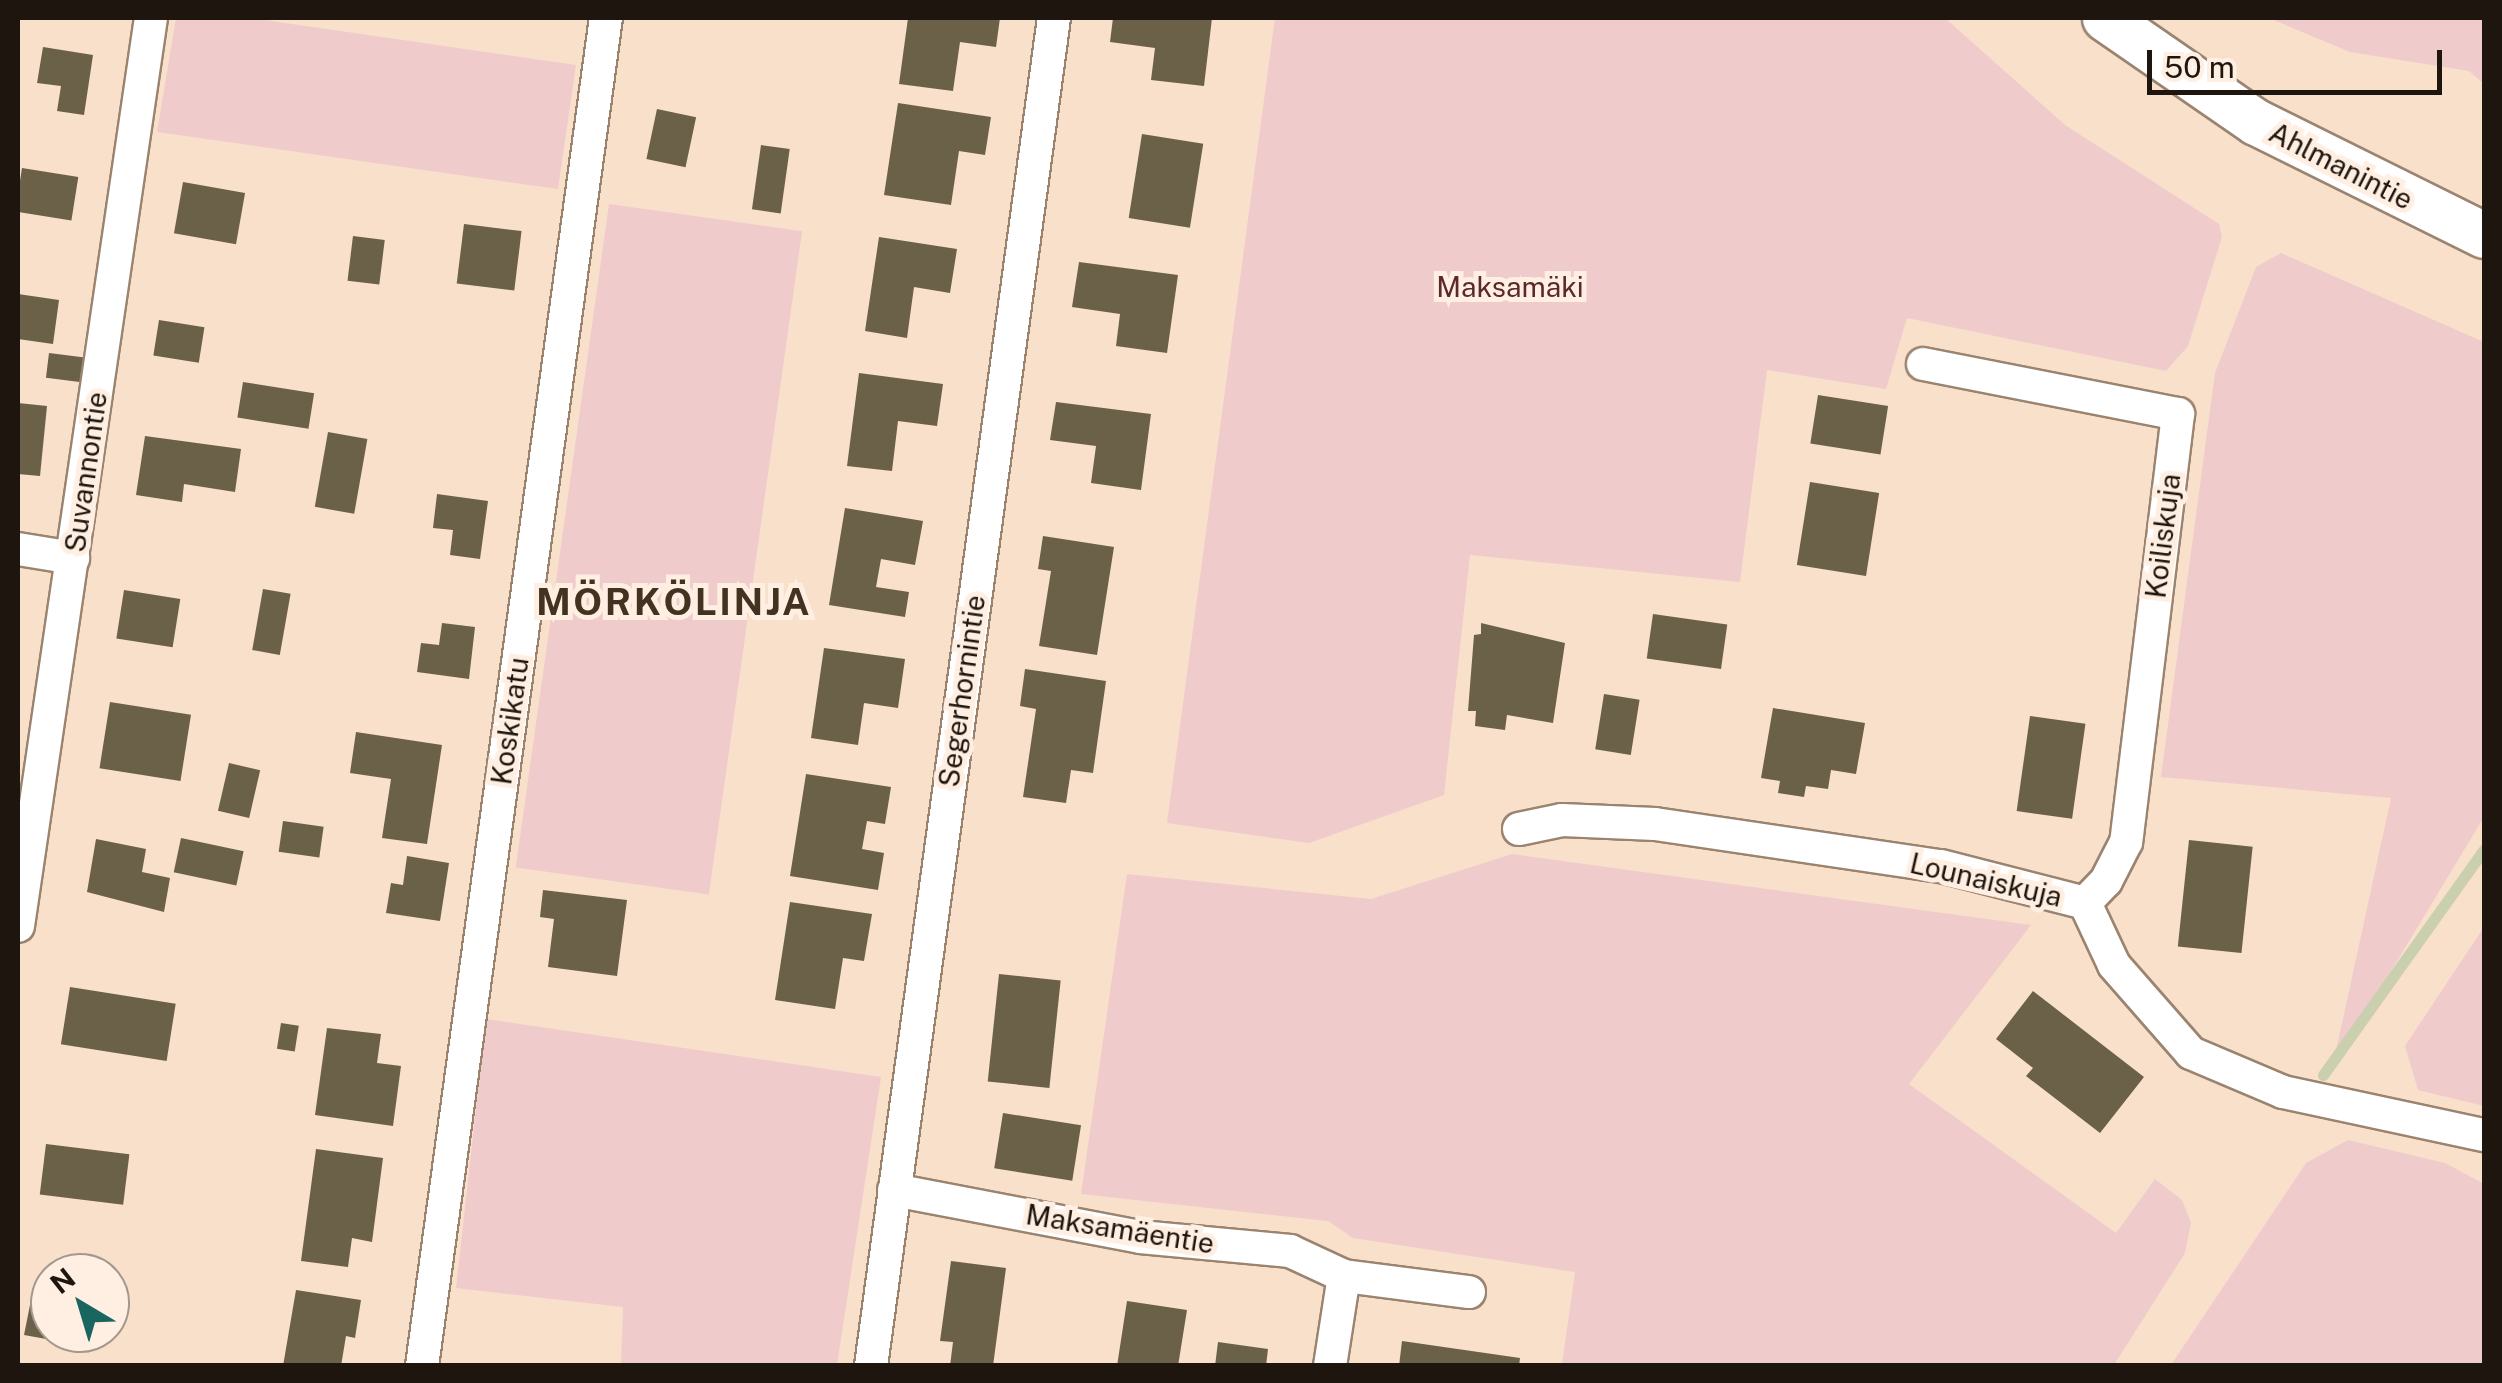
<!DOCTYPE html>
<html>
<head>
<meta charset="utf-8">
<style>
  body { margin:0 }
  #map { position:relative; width:2502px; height:1383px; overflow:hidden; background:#f8e0ca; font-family:"Public Sans",sans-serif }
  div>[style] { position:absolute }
  .green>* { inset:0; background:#f0cbcc; transform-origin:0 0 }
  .stream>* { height:11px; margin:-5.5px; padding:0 5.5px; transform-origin:5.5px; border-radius:5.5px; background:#cacfae }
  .building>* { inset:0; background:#6b6148; transform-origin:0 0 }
  .roads { filter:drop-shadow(2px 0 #9a8470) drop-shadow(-2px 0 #9a8470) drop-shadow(0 2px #9a8470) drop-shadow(0 -2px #9a8470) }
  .street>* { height:32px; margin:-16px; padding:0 16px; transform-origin:16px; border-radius:16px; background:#fff }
  .secondary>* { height:45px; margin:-22.5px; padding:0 22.5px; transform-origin:22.5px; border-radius:22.5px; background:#fff }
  span { translate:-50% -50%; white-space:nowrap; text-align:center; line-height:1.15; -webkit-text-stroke:10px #feefe2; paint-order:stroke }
  .street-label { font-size:28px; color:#1e150e }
  .park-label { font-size:28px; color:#5b282d }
  .district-label { font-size:38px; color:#443220; font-weight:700; letter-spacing:2.5px }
  .frame { position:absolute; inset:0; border:20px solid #1e150e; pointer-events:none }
  .north { position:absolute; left:30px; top:1253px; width:100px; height:100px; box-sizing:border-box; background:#feefe2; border:2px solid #a4988d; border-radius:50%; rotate:322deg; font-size:28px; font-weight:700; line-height:40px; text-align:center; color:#1e150e }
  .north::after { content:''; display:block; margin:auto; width:35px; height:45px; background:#196660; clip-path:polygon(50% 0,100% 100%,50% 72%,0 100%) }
  .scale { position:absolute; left:2147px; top:50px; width:295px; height:45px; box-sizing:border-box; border:5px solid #1e150e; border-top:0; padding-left:12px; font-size:30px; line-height:35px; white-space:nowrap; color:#1e150e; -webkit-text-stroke:8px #feefe2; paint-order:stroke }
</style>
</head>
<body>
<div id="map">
  <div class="green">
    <i style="clip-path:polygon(176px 18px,250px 18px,576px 65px,558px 189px,157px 132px)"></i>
    <i style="clip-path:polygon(1275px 18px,1945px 18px,2065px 125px,2219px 224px,2222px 237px,2188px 346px,2166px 371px,1907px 318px,1886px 389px,1767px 370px,1740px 582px,1470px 555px,1444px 795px,1309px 843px,1167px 823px)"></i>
    <i style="clip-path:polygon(2269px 18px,2484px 18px,2484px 84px,2469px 71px,2350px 52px)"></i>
    <i style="left:609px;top:204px;width:195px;height:670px;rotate:8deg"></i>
    <i style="clip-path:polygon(2281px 253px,2484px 342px,2484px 817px,2332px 1069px,2391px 798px,2161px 777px,2215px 373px,2256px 267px)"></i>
    <i style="clip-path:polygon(1512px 854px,2031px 925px,1909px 1084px,2116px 1233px,2155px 1179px,2182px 1200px,2191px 1223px,2185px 1253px,2114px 1365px,1562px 1365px,1575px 1272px,1353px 1238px,1328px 1221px,1081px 1194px,1127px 874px,1371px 899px)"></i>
    <i style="clip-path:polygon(2484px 927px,2484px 1106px,2418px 1090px,2405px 1046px)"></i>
    <i style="clip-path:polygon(486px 1019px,881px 1077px,837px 1365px,621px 1365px,623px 1307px,456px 1288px)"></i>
    <i style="clip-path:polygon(2348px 1140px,2445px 1163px,2484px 1184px,2484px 1365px,2171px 1365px,2306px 1163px)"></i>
  </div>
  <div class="stream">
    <i style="left:2323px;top:1075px;width:277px;rotate:-54.5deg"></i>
  </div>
  <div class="building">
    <i style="clip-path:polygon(908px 18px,1000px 18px,996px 47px,960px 42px,953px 91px,899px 84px)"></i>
    <i style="clip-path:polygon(1113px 18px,1212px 18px,1204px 86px,1151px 80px,1155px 48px,1110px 42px)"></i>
    <i style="clip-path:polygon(43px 47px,93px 55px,84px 115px,57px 111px,61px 86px,37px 83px)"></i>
    <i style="clip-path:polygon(898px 103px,991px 117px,985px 155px,959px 151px,951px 205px,884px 195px)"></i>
    <i style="left:657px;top:109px;width:40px;height:51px;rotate:12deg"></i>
    <i style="left:1142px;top:134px;width:62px;height:85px;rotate:9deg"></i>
    <i style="left:761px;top:145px;width:29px;height:65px;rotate:8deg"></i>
    <i style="left:22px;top:168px;width:57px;height:44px;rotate:9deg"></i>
    <i style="left:183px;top:182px;width:63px;height:52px;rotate:10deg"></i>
    <i style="left:464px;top:224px;width:58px;height:60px;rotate:7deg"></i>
    <i style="left:353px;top:236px;width:32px;height:45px;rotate:7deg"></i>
    <i style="clip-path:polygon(879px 237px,957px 249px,950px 293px,914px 287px,907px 338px,865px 331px)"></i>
    <i style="clip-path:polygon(1079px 262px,1178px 275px,1167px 353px,1116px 346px,1120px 314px,1072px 307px)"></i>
    <i style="clip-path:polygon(18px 294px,59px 300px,53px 344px,18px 339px)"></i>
    <i style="left:159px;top:320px;width:46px;height:36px;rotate:9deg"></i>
    <i style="left:49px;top:353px;width:38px;height:25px;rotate:7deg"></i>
    <i style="clip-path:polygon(859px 373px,943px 384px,937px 426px,898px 421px,892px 471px,847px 466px)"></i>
    <i style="left:243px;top:382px;width:72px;height:36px;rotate:9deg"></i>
    <i style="left:1818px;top:395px;width:71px;height:49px;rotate:9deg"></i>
    <i style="clip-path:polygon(1056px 402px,1151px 414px,1141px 490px,1091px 483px,1096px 446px,1050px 440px)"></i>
    <i style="clip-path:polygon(18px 403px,47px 406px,40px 476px,18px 474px)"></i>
    <i style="left:328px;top:432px;width:40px;height:76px;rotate:10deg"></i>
    <i style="clip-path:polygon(145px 436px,241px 449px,235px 492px,184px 484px,182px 502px,136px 495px)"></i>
    <i style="left:1810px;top:482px;width:70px;height:84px;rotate:9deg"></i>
    <i style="clip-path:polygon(437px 494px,488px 501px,480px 559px,450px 555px,453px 530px,433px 528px)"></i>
    <i style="clip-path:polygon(845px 508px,923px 521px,915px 565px,881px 559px,876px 587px,909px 592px,905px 617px,829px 605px)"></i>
    <i style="clip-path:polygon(1043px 536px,1114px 547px,1097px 655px,1039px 646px,1051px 571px,1038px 569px)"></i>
    <i style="left:263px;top:589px;width:28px;height:62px;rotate:10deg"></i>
    <i style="left:124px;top:590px;width:57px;height:49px;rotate:9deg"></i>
    <i style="left:1653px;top:614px;width:75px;height:45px;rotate:8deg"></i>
    <i style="clip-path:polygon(442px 623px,475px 627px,469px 679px,417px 672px,421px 643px,439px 645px)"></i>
    <i style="clip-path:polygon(1481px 623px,1565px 643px,1553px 723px,1507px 715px,1505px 730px,1475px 726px,1476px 711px,1468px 711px,1474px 635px,1481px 634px)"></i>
    <i style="clip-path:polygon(824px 648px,905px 659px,898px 708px,864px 703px,858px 745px,811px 738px)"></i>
    <i style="clip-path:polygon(1025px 669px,1106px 681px,1093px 773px,1071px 770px,1066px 803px,1023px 797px,1036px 709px,1020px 706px)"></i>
    <i style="left:1604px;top:694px;width:36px;height:56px;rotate:9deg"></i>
    <i style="left:110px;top:702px;width:82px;height:67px;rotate:9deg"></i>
    <i style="clip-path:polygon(1773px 708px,1865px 723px,1856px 774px,1831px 770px,1828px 789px,1806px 786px,1804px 797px,1778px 793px,1780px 781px,1761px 778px)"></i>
    <i style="left:2030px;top:716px;width:56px;height:96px;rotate:8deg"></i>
    <i style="clip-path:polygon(356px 732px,442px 745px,427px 844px,382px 838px,391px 779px,350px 773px)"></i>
    <i style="left:229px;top:763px;width:32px;height:49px;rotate:13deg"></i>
    <i style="clip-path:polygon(806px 774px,891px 787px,885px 824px,867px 821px,862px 849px,884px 853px,878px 890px,790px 876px)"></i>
    <i style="left:283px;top:821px;width:41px;height:31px;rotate:8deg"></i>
    <i style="left:181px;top:838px;width:64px;height:35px;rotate:12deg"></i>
    <i style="clip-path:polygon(96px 839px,146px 849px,142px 872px,170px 878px,164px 912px,87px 892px)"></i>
    <i style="left:2189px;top:840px;width:64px;height:107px;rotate:6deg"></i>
    <i style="clip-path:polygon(407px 856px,449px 863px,440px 921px,386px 913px,391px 883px,403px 885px)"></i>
    <i style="clip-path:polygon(543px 890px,627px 900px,617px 976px,548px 967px,554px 919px,540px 917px)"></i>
    <i style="clip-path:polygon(790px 902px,872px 914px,864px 961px,843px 958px,835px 1009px,775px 1000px)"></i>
    <i style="left:999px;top:974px;width:62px;height:108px;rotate:6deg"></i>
    <i style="left:70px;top:987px;width:107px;height:58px;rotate:9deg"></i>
    <i style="clip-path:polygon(2033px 991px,2144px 1077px,2100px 1133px,2026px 1076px,2033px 1068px,1996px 1039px)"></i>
    <i style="left:281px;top:1023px;width:18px;height:26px;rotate:9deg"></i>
    <i style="clip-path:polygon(327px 1028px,381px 1034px,377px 1063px,401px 1066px,393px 1126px,315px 1115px)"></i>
    <i style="left:1003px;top:1113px;width:79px;height:56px;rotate:9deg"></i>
    <i style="left:46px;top:1144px;width:84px;height:51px;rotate:7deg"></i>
    <i style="clip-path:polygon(316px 1149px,383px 1158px,372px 1242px,352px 1238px,348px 1267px,301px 1261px)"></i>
    <i style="clip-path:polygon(951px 1261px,1006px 1268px,993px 1366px,950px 1366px,953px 1342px,940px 1341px)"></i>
    <i style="clip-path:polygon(296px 1290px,361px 1300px,355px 1338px,346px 1336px,341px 1366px,283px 1366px)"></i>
    <i style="clip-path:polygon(32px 1295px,50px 1299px,50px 1333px,76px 1333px,74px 1344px,24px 1335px)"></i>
    <i style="clip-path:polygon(1127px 1301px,1187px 1310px,1178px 1366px,1117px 1366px)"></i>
    <i style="clip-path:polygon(1402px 1341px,1520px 1358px,1519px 1366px,1399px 1366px)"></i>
    <i style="clip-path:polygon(1218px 1342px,1268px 1349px,1266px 1366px,1215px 1366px)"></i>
  </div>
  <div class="roads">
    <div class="street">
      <i style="left:1923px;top:364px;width:260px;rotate:11.1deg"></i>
      <i style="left:2178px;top:414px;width:431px;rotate:96.9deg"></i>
      <i style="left:2126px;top:842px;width:44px;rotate:117.1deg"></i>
      <i style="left:2106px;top:881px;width:30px;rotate:134deg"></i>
      <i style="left:18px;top:549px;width:56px;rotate:9.3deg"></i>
      <i style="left:1519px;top:829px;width:44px;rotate:-11.8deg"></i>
      <i style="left:1562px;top:820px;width:93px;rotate:2.5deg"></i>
      <i style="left:1655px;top:824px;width:289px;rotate:8.4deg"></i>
      <i style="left:1941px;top:866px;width:149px;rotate:14.4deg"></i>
      <i style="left:2085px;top:903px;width:68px;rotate:64.9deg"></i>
      <i style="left:2114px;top:965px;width:117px;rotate:48.8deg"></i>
      <i style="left:2191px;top:1053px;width:100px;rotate:23deg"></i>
      <i style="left:2283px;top:1092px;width:206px;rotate:12.1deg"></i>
      <i style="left:18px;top:926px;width:918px;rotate:-81.67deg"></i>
      <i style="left:894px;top:1190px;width:250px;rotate:10.8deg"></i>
      <i style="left:1140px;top:1237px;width:151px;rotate:5.3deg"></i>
      <i style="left:1290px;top:1251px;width:60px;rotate:24.8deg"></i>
      <i style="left:1344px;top:1276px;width:126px;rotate:7.3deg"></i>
      <i style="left:422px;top:1366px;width:1360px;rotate:-82.23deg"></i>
      <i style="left:871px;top:1366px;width:1360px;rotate:-82.27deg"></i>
      <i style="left:1330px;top:1366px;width:91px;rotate:-81.2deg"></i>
    </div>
    <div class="secondary">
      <i style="left:2105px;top:18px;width:183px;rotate:34.6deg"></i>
      <i style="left:2256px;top:122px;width:254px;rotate:26.4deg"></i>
    </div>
  </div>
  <div class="street-label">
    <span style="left:2341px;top:166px;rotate:27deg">Ahlmanintie</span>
    <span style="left:86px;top:472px;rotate:-82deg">Suvannontie</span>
    <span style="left:2163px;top:536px;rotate:-83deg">Koiliskuja</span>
    <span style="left:962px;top:691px;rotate:-82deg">Segerhornintie</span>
    <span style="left:510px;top:721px;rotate:-82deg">Koskikatu</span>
    <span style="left:1986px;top:880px;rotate:13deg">Lounaiskuja</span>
    <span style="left:1120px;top:1229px;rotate:9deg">Maksamäentie</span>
  </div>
  <div class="park-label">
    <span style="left:1510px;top:287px">Maksamäki</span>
  </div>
  <div class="district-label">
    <span style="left:674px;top:602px">MÖRKÖLINJA</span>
  </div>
  <div class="frame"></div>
  <div class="north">N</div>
  <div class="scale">50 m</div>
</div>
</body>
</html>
